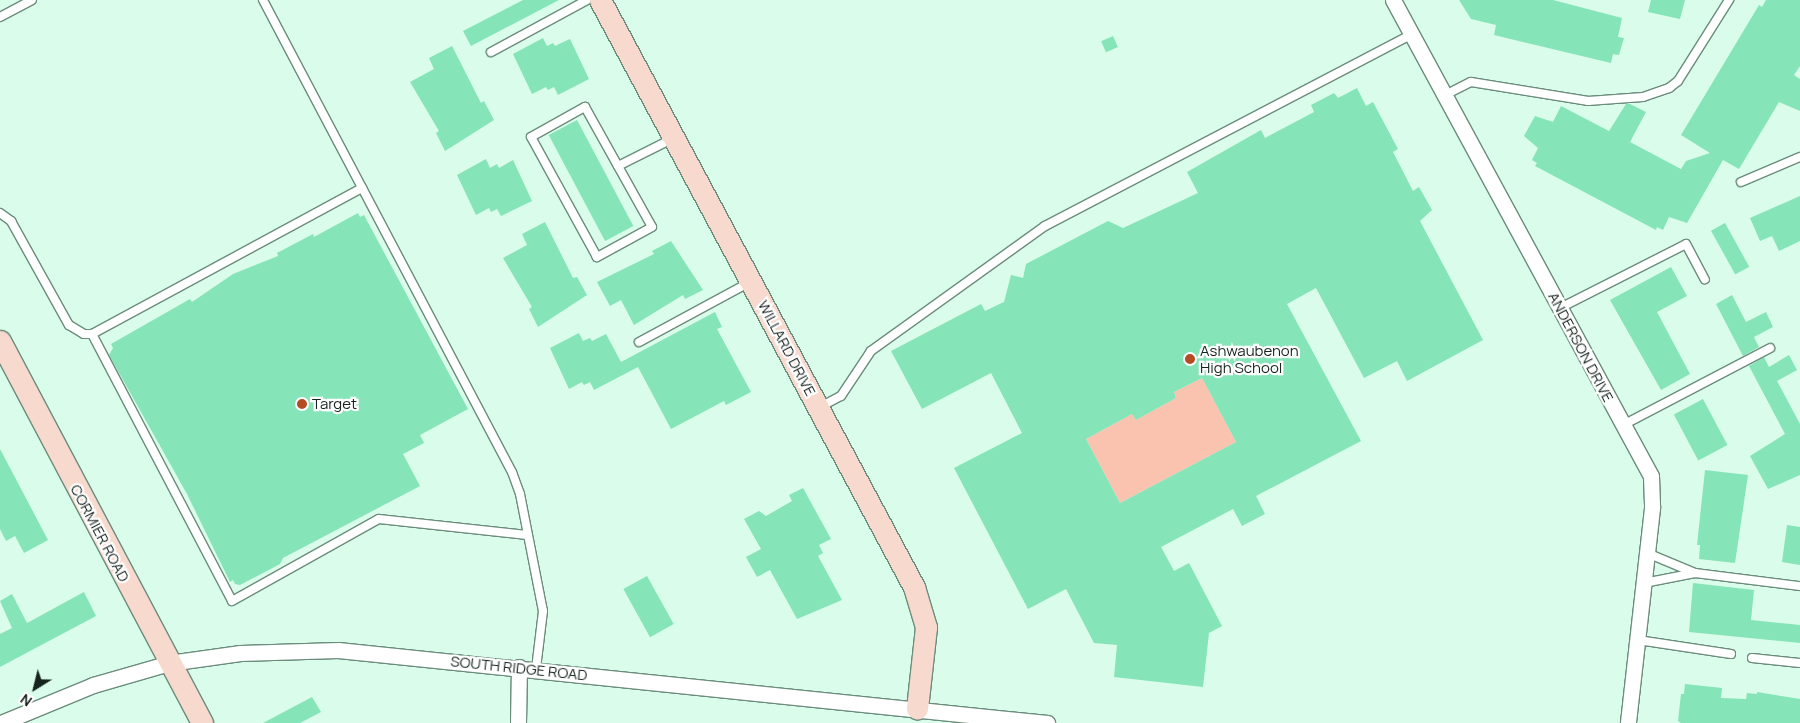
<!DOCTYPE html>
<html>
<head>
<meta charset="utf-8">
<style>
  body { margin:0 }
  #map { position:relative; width:1800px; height:723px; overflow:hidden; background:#d9fdea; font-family:Manrope,sans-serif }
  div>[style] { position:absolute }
  .green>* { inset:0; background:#f9c3b0 }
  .building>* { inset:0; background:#85e4b8; transform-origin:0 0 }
  .roads { filter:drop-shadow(1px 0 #6b8c7c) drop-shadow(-1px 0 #6b8c7c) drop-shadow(0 1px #6b8c7c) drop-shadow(0 -1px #6b8c7c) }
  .lane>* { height:8px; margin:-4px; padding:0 4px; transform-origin:4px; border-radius:4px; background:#fff }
  .street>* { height:15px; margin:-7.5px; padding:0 7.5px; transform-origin:7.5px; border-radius:7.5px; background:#fff }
  .secondary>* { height:21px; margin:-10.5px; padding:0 10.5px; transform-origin:10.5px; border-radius:10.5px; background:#f7d9ce }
  .dots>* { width:14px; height:14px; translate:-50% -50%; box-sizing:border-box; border:2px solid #fff; border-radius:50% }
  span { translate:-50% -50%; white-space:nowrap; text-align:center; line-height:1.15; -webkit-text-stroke:4.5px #fff; paint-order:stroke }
  .street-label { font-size:15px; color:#17241e }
  .poi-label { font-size:15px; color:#17241e }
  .left { translate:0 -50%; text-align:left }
  .north { position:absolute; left:10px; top:663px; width:50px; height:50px; -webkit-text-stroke:4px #fff; paint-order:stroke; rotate:216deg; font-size:14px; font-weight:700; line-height:20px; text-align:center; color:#17241e }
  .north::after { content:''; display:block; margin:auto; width:18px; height:22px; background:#17241e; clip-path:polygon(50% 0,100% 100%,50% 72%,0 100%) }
</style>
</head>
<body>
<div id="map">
  <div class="green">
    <i style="clip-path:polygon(1202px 378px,1236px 442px,1120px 503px,1086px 439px,1132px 414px,1136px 420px,1176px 398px,1174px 392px)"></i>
  </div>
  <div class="building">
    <i style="clip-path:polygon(523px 0,559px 0,471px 46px,463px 31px)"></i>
    <i style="clip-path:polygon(1459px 0,1553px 0,1622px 18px,1618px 37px,1624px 38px,1619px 55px,1613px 54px,1611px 63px,1494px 35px,1496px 25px,1471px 19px)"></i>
    <i style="clip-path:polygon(1651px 0,1685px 0,1680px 19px,1648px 12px)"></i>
    <i style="clip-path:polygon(1766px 0,1800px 0,1800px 66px,1794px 75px,1800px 79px,1800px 111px,1779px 102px,1739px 169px,1723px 160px,1687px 223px,1669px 217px,1663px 230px,1657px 227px,1656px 230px,1535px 166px,1537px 163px,1532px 160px,1538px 148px,1524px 136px,1535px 116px,1553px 122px,1561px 106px,1609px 131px,1626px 104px,1630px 104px,1646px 112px,1630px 142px,1681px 169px,1686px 161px,1710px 153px,1681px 135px,1759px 5px,1762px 7px)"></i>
    <i style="left:1113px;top:36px;width:12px;height:13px;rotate:66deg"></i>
    <i style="clip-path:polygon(543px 38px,547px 46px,553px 43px,555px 46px,570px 39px,589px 79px,558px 95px,554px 87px,548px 90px,546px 87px,532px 94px,513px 54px)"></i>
    <i style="clip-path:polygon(452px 46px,481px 103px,484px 101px,494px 120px,445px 151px,436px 133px,439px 131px,410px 82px,434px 69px,429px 58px)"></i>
    <i style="clip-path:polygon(evenodd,1357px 88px,1366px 106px,1373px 102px,1398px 149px,1393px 152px,1413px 191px,1419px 187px,1432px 210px,1420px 221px,1483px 340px,1407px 381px,1397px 361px,1364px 378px,1316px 288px,1287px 304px,1361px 441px,1256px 496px,1265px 514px,1242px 526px,1233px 509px,1161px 547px,1174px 571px,1189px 563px,1222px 626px,1209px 633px,1203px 687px,1114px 677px,1117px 645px,1094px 643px,1066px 589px,1028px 609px,954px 468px,1022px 433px,991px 373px,922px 409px,891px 351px,981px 304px,985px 311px,1004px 302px,1011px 275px,1023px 278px,1026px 264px,1108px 221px,1123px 228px,1198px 193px,1187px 172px,1261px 130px,1265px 138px,1314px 112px,1311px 105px,1334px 93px,1338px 98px,1357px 88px,1202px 378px,1236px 442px,1120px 503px,1086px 439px,1132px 414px,1136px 420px,1176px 398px,1174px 392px,1202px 378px)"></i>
    <i style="left:577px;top:120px;width:120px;height:32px;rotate:62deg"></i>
    <i style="clip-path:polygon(486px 159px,490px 168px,497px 164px,499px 168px,513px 160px,532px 201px,501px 216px,497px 209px,491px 212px,489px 208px,476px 215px,457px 175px)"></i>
    <i style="clip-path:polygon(1800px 196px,1800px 241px,1779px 251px,1772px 236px,1760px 241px,1750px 218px)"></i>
    <i style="clip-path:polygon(358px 213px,360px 217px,364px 215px,468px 409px,420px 435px,424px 443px,403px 454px,420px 486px,283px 558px,280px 564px,240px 585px,235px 584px,233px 580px,230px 582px,187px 494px,109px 355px,113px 348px,111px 344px,190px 299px,192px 302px,233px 274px,278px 256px,277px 253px,313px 234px,314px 237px)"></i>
    <i style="clip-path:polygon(545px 222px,573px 278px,577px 277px,587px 295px,538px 327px,529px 309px,532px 307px,503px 258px,527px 245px,522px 234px)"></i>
    <i style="left:1725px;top:223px;width:50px;height:16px;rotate:61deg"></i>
    <i style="clip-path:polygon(671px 241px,703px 290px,685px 299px,683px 295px,634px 325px,621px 300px,610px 306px,597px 282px,654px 254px,652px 251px)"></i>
    <i style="clip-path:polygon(1671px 267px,1687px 296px,1657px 312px,1690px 374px,1661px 390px,1610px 300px)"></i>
    <i style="clip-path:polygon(1732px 295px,1746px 322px,1766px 312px,1773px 327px,1754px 337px,1759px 347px,1743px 356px,1716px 304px)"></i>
    <i style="clip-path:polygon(715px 312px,722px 327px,717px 329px,751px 392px,726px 405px,724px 401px,671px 429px,638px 367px,594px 390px,590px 382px,584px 385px,582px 382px,569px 389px,550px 348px,579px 333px,583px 341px,590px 338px,592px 341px,606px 334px,621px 362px)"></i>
    <i style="clip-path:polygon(1789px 355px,1797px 370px,1777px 381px,1800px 424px,1800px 475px,1768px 489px,1750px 456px,1785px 434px,1749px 366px,1764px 357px,1769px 367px)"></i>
    <i style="left:1703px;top:399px;width:52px;height:33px;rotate:62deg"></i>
    <i style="clip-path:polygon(0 449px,48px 540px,24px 553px,15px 536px,6px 541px,0 529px)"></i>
    <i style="clip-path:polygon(1705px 470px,1748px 475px,1735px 563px,1699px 559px,1700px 545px,1697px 545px)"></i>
    <i style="clip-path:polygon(803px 488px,831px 539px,819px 545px,823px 553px,818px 556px,842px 600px,797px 619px,770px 570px,757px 577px,746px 557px,761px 549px,744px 519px,759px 511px,766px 516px,792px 501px,789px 495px)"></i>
    <i style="clip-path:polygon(1787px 525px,1800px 527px,1800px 565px,1782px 562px)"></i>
    <i style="left:647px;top:576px;width:55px;height:27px;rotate:61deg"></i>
    <i style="clip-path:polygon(1693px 583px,1754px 590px,1751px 620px,1800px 625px,1800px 643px,1689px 632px)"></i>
    <i style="clip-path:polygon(84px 592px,96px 616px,0 667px,0 634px,12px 628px,0 601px,12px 594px,27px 623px)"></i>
    <i style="clip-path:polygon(1685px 684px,1722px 688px,1721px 698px,1746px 699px,1747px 693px,1757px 694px,1757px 692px,1800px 699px,1800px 723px,1681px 723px,1678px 721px,1681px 694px,1684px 694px)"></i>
    <i style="clip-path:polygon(312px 697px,321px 712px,300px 723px,263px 723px)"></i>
  </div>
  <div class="roads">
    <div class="lane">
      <i style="left:263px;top:0;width:534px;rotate:62.19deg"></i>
      <i style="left:512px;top:472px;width:23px;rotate:70deg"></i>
      <i style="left:520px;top:494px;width:119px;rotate:78.9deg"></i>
      <i style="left:543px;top:611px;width:58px;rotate:96.9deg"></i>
      <i style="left:0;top:17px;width:36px;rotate:-28deg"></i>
      <i style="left:491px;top:52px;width:109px;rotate:-28.4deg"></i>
      <i style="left:1445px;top:95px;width:29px;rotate:-27deg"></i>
      <i style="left:1471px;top:82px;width:119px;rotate:9.2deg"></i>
      <i style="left:1588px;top:101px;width:55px;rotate:-4.2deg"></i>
      <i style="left:1643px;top:97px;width:28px;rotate:-19deg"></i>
      <i style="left:1669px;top:88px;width:11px;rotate:-38deg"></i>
      <i style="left:1678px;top:81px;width:96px;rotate:-57.8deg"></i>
      <i style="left:585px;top:107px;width:137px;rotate:60.8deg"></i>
      <i style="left:652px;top:227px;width:63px;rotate:151.4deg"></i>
      <i style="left:597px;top:257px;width:137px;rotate:-118.8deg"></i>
      <i style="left:531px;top:137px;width:62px;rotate:-29.1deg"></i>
      <i style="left:618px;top:166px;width:60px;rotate:-26.6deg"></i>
      <i style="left:1741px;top:182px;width:64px;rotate:-23deg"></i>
      <i style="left:0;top:213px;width:14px;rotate:36deg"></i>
      <i style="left:11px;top:221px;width:119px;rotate:60.9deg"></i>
      <i style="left:69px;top:325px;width:17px;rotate:31deg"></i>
      <i style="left:84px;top:334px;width:8px"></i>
      <i style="left:92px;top:334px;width:307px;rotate:-28.4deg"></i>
      <i style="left:1560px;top:308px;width:141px;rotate:-26.9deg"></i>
      <i style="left:1686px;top:244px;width:40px;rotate:62deg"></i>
      <i style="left:92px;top:334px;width:301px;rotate:62.3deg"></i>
      <i style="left:232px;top:601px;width:168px;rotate:-29.2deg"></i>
      <i style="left:379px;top:519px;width:149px;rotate:6.2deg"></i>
      <i style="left:639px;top:342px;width:126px;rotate:-28.4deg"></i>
      <i style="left:820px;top:407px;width:24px;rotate:-28deg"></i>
      <i style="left:841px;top:396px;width:54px;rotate:-56.3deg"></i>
      <i style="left:871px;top:351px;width:214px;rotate:-35.7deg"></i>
      <i style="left:1045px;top:226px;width:414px;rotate:-27.6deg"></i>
      <i style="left:1623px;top:425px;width:166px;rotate:-27.6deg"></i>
      <i style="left:1647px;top:553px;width:52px;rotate:22.6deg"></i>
      <i style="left:1695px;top:573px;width:106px;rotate:7.1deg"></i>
      <i style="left:1644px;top:583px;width:52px;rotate:-11.1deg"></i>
      <i style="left:1638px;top:640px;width:94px;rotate:8.6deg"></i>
      <i style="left:1752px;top:658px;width:48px;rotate:5.9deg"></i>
    </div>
    <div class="street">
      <i style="left:1393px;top:0;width:541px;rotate:61.54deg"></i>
      <i style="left:1651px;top:476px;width:32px;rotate:88deg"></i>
      <i style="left:1652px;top:508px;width:216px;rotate:96.4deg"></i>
      <i style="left:1px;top:723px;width:100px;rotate:-22.4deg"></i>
      <i style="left:93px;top:685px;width:79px;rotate:-16.1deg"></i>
      <i style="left:169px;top:663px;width:72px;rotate:-8deg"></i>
      <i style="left:240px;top:653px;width:98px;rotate:-1.8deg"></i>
      <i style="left:338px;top:650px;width:713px;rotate:5.88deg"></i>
      <i style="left:518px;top:723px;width:56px;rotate:-89deg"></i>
    </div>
    <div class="secondary">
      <i style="left:600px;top:0;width:666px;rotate:61.86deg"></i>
      <i style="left:914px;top:587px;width:42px;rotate:73.3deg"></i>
      <i style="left:926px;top:627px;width:82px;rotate:96.3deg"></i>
      <i style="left:0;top:341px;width:432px;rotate:62.1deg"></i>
    </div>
  </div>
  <div class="dots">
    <i style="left:1190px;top:359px;background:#b34c23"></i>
    <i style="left:302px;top:404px;background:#b34c23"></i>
  </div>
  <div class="street-label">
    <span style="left:1581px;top:347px;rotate:62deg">ANDERSON DRIVE</span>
    <span style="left:787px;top:348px;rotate:62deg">WILLARD DRIVE</span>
    <span style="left:100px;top:533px;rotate:62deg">CORMIER ROAD</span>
    <span style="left:519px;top:668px;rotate:6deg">SOUTH RIDGE ROAD</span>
  </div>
  <div class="poi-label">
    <span class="left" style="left:1200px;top:359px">Ashwaubenon<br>High School</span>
    <span class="left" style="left:312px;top:404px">Target</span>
  </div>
  <div class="north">N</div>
</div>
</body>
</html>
